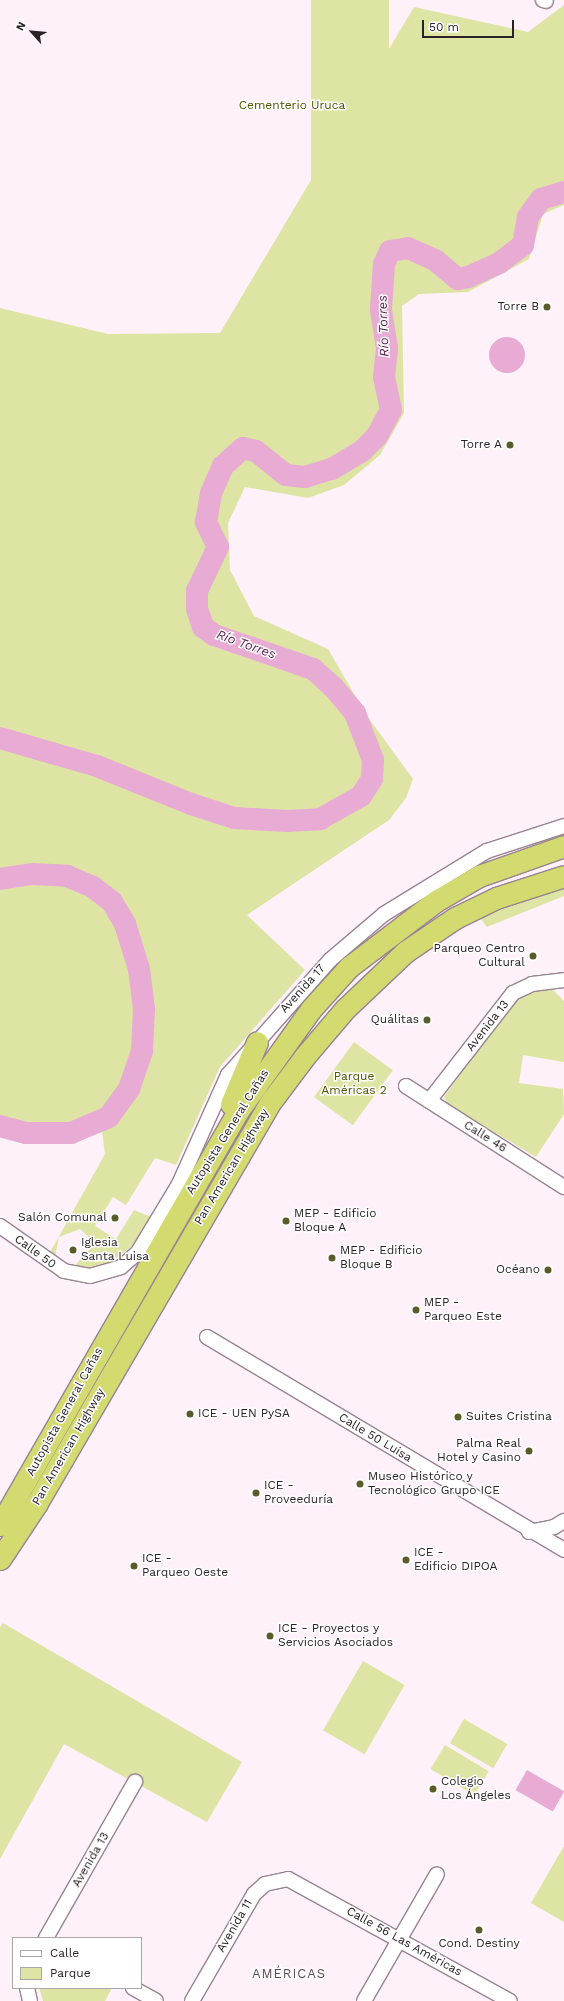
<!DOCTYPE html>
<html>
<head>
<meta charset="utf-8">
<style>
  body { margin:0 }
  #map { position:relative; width:564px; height:2001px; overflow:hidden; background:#fef1f9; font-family:"Work Sans",sans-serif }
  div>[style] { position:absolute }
  .green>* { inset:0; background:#dee4a3; transform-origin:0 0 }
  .water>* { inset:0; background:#e8abd4; transform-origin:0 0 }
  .round { border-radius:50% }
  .river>* { height:22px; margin:-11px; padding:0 11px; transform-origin:11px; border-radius:11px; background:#e8abd4 }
  .roads { filter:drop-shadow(1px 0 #988491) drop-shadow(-1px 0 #988491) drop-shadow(0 1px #988491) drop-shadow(0 -1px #988491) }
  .minor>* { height:14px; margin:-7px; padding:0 7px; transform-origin:7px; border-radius:7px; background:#fff }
  .highway>* { height:21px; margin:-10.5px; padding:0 10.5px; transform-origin:10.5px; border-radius:10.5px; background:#d2da70 }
  .dots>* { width:11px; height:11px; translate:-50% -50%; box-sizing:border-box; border:2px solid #fff; border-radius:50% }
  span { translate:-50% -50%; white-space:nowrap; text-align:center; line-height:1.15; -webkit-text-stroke:3px #fff; paint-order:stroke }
  .park-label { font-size:12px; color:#505300 }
  .poi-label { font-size:12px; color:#2a2227 }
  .right { translate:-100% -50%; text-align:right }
  .left { translate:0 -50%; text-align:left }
  .street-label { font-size:12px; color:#2a2227 }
  .water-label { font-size:13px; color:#5e194d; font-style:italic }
  .neighbourhood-label { font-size:13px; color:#5e4c58; letter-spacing:1px }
  .legend { position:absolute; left:12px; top:1937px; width:130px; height:52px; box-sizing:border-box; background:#fff; border:1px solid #aaa7a9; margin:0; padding:5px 7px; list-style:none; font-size:12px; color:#2a2227 }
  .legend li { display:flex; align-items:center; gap:8px; height:20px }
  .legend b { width:20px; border:1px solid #aaa7a9 }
  .north { position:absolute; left:12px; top:12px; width:40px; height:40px; -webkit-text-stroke:3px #fff; paint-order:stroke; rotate:297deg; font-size:11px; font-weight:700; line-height:16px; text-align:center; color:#2a2227 }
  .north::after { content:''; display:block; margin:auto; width:14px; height:18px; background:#2a2227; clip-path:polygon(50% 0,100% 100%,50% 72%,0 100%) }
  .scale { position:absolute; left:422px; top:20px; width:92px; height:18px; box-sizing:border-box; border:2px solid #2a2227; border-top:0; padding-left:5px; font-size:12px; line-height:14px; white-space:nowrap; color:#2a2227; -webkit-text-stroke:3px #fff; paint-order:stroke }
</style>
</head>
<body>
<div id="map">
  <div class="green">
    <i style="left:311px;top:0;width:78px;height:241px"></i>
    <i style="clip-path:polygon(evenodd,564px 5px,564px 205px,543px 214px,529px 259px,468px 292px,419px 294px,402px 306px,404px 413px,380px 455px,344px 485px,308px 498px,245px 487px,228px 523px,230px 570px,254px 616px,328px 649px,367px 716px,413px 779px,406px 798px,389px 820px,247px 915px,305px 970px,220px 1067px,176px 1165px,155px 1158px,126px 1205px,113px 1197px,95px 1226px,116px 1239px,134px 1210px,151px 1217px,136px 1243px,107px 1265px,71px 1270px,48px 1256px,105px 1154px,99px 1110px,68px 1124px,32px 1123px,0 1116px,0 308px,108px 334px,220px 333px,414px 7px,528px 32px,564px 5px,80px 1229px,95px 1243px,71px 1270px,55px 1257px,59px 1237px,80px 1229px)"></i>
    <i style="clip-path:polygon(564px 884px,564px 896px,487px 927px,476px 913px)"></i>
    <i style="clip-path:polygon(541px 990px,553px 990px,564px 1001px,564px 1062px,523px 1055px,519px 1083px,563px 1089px,564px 1114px,536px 1157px,447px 1104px,444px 1097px,504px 1014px,520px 998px)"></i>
    <i style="left:354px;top:1042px;width:48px;height:68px;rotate:36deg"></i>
    <i style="clip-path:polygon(3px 1623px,242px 1762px,207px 1822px,64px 1744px,0 1859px,0 1627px)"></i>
    <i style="left:363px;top:1661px;width:48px;height:80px;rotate:30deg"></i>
    <i style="left:464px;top:1719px;width:50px;height:28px;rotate:30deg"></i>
    <i style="left:445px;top:1745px;width:51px;height:28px;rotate:31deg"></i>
    <i style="clip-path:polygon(564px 1846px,564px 1922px,531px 1903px)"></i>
    <i style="clip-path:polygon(39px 1988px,108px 1988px,111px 1990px,105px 2001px,43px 2001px)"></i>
  </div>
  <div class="water">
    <i class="round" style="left:489px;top:337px;width:36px;height:36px"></i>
    <i style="left:527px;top:1770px;width:43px;height:23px;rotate:30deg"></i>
  </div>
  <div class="river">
    <i style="left:0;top:738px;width:101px;rotate:16.1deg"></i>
    <i style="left:97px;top:766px;width:101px;rotate:22deg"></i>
    <i style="left:191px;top:804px;width:45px;rotate:18deg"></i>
    <i style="left:234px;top:818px;width:53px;rotate:3.2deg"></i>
    <i style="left:287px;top:821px;width:33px;rotate:-3deg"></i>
    <i style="left:320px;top:819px;width:47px;rotate:-29.3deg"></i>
    <i style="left:361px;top:796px;width:20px;rotate:-57deg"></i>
    <i style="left:372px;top:779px;width:19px;rotate:-87deg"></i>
    <i style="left:373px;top:760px;width:50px;rotate:-111deg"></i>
    <i style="left:355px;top:713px;width:34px;rotate:-130deg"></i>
    <i style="left:333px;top:687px;width:27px;rotate:-138deg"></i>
    <i style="left:313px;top:669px;width:105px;rotate:-161deg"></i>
    <i style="left:214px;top:635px;width:14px;rotate:-144deg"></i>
    <i style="left:203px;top:627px;width:20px;rotate:-108deg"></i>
    <i style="left:197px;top:608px;width:17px;rotate:-90deg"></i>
    <i style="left:197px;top:591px;width:49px;rotate:-64.5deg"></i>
    <i style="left:218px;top:547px;width:28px;rotate:-116deg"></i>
    <i style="left:206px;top:522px;width:29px;rotate:-80deg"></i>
    <i style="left:211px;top:493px;width:30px;rotate:-66deg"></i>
    <i style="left:223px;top:466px;width:27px;rotate:-42deg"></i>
    <i style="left:243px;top:448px;width:13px;rotate:13deg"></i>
    <i style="left:256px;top:451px;width:38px;rotate:39deg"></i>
    <i style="left:286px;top:475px;width:19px;rotate:6deg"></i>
    <i style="left:305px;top:477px;width:28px;rotate:-17deg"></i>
    <i style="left:332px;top:469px;width:35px;rotate:-31deg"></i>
    <i style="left:362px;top:451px;width:21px;rotate:-45deg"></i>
    <i style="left:377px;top:436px;width:30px;rotate:-62deg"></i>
    <i style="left:391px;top:410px;width:34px;rotate:-102deg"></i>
    <i style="left:384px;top:377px;width:29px;rotate:-84deg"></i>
    <i style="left:387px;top:348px;width:39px;rotate:-99deg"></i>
    <i style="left:381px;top:309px;width:45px;rotate:-86.2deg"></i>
    <i style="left:384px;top:264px;width:14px;rotate:-65deg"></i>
    <i style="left:390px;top:251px;width:18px;rotate:-9deg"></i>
    <i style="left:408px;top:248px;width:30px;rotate:24deg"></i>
    <i style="left:435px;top:260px;width:30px;rotate:40deg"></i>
    <i style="left:458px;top:279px;width:10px;rotate:-11deg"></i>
    <i style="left:468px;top:277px;width:34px;rotate:-24deg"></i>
    <i style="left:499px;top:263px;width:30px;rotate:-37deg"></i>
    <i style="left:523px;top:245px;width:28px;rotate:-80deg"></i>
    <i style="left:528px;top:217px;width:22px;rotate:-54deg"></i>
    <i style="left:541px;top:199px;width:24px;rotate:-17deg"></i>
    <i style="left:0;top:879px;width:32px;rotate:-9deg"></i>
    <i style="left:32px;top:874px;width:35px;rotate:3deg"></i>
    <i style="left:67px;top:876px;width:28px;rotate:23deg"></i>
    <i style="left:93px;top:887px;width:24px;rotate:38deg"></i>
    <i style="left:112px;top:902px;width:26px;rotate:59deg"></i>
    <i style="left:125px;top:924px;width:47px;rotate:72.7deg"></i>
    <i style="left:139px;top:969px;width:40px;rotate:82.9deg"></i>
    <i style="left:144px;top:1009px;width:42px;rotate:92.7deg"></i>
    <i style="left:142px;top:1051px;width:40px;rotate:108.9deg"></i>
    <i style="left:129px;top:1089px;width:34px;rotate:126deg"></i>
    <i style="left:109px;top:1117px;width:41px;rotate:157.2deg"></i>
    <i style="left:71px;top:1133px;width:45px;rotate:180deg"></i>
    <i style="left:26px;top:1133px;width:27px;rotate:-165deg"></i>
  </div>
  <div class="roads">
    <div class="minor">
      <i style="left:543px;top:0;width:3px;rotate:18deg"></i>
      <i style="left:406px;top:1086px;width:188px;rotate:32.6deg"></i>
      <i style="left:429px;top:1101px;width:137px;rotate:-52.1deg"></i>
      <i style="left:513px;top:993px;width:21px;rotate:-25deg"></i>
      <i style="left:532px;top:984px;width:32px;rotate:-7deg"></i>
      <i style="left:0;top:1226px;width:78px;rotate:35.1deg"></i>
      <i style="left:64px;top:1271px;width:26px;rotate:11deg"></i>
      <i style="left:90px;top:1276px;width:32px;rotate:-16deg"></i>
      <i style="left:121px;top:1267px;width:23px;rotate:-41deg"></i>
      <i style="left:138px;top:1252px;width:79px;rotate:-58.9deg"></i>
      <i style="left:179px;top:1184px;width:120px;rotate:-65.8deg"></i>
      <i style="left:228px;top:1075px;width:154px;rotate:-48.4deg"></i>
      <i style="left:330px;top:960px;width:71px;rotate:-40.4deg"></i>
      <i style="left:384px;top:914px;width:121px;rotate:-31.5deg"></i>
      <i style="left:487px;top:851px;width:81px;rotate:-18deg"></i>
      <i style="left:207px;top:1337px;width:416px;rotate:30.8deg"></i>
      <i style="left:529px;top:1532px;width:25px;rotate:-11deg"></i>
      <i style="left:554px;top:1527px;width:12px;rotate:-31deg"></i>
      <i style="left:46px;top:1938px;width:180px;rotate:-60.3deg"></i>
      <i style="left:27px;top:1988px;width:13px;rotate:77deg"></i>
      <i style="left:133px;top:1988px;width:26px;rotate:29deg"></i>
      <i style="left:192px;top:2001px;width:124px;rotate:-59.9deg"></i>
      <i style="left:254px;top:1894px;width:15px;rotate:-42deg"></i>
      <i style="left:265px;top:1884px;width:24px;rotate:-12deg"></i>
      <i style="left:288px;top:1879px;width:253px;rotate:28.8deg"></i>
      <i style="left:364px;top:2001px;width:146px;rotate:-60.1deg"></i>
    </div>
    <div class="highway">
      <i style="left:231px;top:1104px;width:67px;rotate:-67.2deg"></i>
      <i style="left:0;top:1525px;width:478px;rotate:-60.1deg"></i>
      <i style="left:238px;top:1111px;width:125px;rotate:-54.4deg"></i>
      <i style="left:311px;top:1009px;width:57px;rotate:-47.9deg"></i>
      <i style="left:349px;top:967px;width:109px;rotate:-37.2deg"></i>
      <i style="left:436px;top:901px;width:50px;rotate:-30.2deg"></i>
      <i style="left:479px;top:876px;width:90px;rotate:-19.4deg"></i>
      <i style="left:0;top:1559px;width:67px;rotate:-56.5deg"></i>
      <i style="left:37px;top:1503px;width:467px;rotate:-59.8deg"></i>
      <i style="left:272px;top:1100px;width:55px;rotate:-53.1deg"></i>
      <i style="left:305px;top:1056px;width:62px;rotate:-49.6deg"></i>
      <i style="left:345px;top:1009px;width:83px;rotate:-43.5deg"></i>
      <i style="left:405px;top:952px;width:60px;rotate:-34.2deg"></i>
      <i style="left:455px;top:918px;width:46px;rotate:-26deg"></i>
      <i style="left:496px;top:898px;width:71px;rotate:-17.9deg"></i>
    </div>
  </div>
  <div class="dots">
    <i style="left:547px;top:307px;background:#595c2a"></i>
    <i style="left:510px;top:445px;background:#595c2a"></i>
    <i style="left:533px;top:956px;background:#595c2a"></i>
    <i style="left:427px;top:1020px;background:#595c2a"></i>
    <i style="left:115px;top:1218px;background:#595c2a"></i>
    <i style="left:286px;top:1221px;background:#595c2a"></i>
    <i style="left:73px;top:1250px;background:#595c2a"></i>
    <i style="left:332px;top:1258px;background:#595c2a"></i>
    <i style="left:548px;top:1270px;background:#595c2a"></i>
    <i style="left:416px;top:1310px;background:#595c2a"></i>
    <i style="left:190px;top:1414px;background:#595c2a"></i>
    <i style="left:458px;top:1417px;background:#595c2a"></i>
    <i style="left:529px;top:1451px;background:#595c2a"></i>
    <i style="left:360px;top:1484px;background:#595c2a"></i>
    <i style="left:256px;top:1493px;background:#595c2a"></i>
    <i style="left:406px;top:1560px;background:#595c2a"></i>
    <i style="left:134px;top:1566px;background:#595c2a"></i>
    <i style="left:270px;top:1636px;background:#595c2a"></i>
    <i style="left:433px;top:1789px;background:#595c2a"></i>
    <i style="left:479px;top:1930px;background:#595c2a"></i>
  </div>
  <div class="park-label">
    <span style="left:292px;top:106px">Cementerio Uruca</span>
    <span style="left:354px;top:1084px">Parque<br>Américas 2</span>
  </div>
  <div class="poi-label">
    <span class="right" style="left:539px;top:307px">Torre B</span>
    <span class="right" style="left:502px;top:445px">Torre A</span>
    <span class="right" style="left:525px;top:956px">Parqueo Centro<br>Cultural</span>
    <span class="right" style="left:419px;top:1020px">Quálitas</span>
    <span class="left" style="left:294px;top:1221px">MEP - Edificio<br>Bloque A</span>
    <span class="right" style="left:107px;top:1218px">Salón Comunal</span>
    <span class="left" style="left:81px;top:1250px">Iglesia<br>Santa Luisa</span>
    <span class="left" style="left:340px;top:1258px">MEP - Edificio<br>Bloque B</span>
    <span class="right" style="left:540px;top:1270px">Océano</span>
    <span class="left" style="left:424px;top:1310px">MEP -<br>Parqueo Este</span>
    <span class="left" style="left:198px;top:1414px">ICE - UEN PySA</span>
    <span class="left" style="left:466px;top:1417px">Suites Cristina</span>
    <span class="right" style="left:521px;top:1451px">Palma Real<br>Hotel y Casino</span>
    <span class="left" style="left:368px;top:1484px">Museo Histórico y<br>Tecnológico Grupo ICE</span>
    <span class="left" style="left:264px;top:1493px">ICE -<br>Proveeduría</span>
    <span class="left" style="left:414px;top:1560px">ICE -<br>Edificio DIPOA</span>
    <span class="left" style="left:142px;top:1566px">ICE -<br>Parqueo Oeste</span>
    <span class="left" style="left:278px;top:1636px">ICE - Proyectos y<br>Servicios Asociados</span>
    <span class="left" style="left:441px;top:1789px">Colegio<br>Los Ángeles</span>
    <span style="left:479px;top:1944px">Cond. Destiny</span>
  </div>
  <div class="street-label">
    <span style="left:303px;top:989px;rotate:-48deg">Avenida 17</span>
    <span style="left:488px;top:1026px;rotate:-52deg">Avenida 13</span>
    <span style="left:228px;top:1132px;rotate:-58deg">Autopista General Cañas</span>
    <span style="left:485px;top:1137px;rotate:32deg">Calle 46</span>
    <span style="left:232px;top:1167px;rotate:-59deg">Pan American Highway</span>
    <span style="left:35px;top:1252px;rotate:36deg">Calle 50</span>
    <span style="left:65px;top:1412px;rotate:-61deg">Autopista General Cañas</span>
    <span style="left:375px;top:1438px;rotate:31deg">Calle 50 Luisa</span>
    <span style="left:69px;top:1447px;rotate:-60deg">Pan American Highway</span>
    <span style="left:91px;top:1860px;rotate:-60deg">Avenida 13</span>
    <span style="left:235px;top:1926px;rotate:-60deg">Avenida 11</span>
    <span style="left:404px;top:1942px;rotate:29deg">Calle 56 Las Américas</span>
  </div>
  <div class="water-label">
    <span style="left:384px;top:326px;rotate:-92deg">Río Torres</span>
    <span style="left:246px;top:645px;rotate:20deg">Río Torres</span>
  </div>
  <div class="neighbourhood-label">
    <span style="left:289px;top:1974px">AMÉRICAS</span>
  </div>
  <ul class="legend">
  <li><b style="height:5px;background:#fff"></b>Calle</li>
  <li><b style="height:11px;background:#dee4a3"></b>Parque</li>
  </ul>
  <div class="north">N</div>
  <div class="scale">50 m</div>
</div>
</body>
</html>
